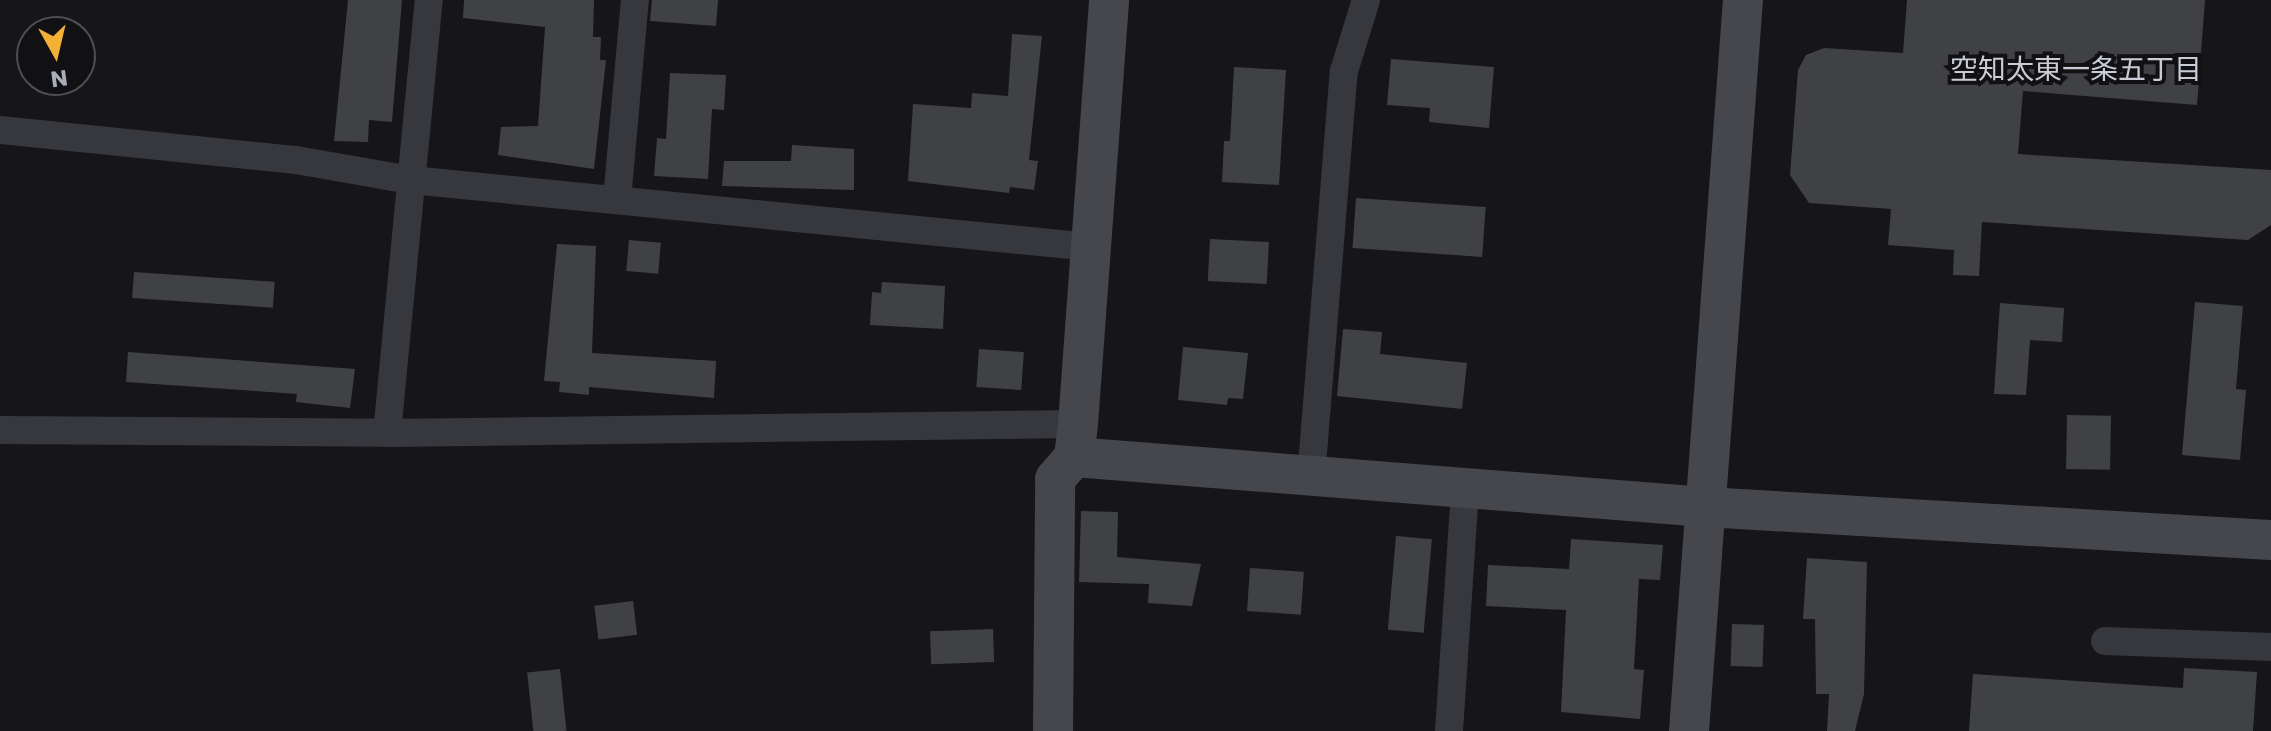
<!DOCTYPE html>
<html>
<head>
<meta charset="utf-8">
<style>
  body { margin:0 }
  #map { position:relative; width:2271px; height:731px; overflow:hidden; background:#161618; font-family:Poppins,"Noto Sans JP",sans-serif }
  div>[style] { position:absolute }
  .building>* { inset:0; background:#404145; transform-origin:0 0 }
  .street>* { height:28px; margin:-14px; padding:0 14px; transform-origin:14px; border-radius:14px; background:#37383d }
  .secondary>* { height:40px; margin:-20px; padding:0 20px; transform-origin:20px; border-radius:20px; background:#45474d }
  span { translate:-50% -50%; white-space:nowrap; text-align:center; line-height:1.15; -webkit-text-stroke:8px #111113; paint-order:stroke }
  .neighbourhood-label { font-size:28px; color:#c9ccd4 }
  .north { position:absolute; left:16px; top:16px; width:80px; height:80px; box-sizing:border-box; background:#111113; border:2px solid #4d4f55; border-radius:50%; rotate:172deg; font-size:22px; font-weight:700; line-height:32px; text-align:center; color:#a8adb8 }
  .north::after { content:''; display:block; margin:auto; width:28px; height:36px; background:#f2b134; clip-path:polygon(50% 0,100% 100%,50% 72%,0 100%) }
</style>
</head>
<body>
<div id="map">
  <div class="building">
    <i style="clip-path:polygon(348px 0,402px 0,392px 122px,369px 120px,368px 142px,334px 141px)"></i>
    <i style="clip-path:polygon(464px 0,594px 0,593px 37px,601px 37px,600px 60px,606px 60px,594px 169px,498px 155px,501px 127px,538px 126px,545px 27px,463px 18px)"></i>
    <i style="clip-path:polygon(652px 0,718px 0,716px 26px,650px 21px)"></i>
    <i style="clip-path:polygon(1907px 0,2205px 0,2197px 105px,2023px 91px,2018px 154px,2271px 170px,2271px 225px,2248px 240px,1982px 222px,1979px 276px,1953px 275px,1954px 250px,1888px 245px,1891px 209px,1809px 203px,1790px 175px,1798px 70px,1806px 55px,1824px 48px,1903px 53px)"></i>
    <i style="clip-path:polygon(1012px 34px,1042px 36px,1029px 160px,1038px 161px,1034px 190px,1010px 187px,1009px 193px,908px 181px,913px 104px,971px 108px,972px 93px,1008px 96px)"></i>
    <i style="clip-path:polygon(1391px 59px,1494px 67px,1489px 128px,1429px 122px,1430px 108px,1387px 105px)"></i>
    <i style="clip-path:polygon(1234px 67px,1286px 70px,1279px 185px,1222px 182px,1224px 141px,1230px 141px)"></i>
    <i style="clip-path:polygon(670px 73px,726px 75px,724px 110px,712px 109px,708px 179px,654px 176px,657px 138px,666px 139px)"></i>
    <i style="clip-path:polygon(792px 145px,854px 149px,854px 190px,722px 186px,724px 161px,791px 161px)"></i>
    <i style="left:1356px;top:198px;width:130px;height:50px;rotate:4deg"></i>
    <i style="left:1210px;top:239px;width:59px;height:42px;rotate:3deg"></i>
    <i style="left:629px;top:240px;width:32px;height:31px;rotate:5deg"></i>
    <i style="clip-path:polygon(557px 244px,596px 246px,592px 353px,716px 361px,714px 398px,589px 387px,589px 395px,559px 392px,560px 382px,544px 381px)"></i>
    <i style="left:134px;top:272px;width:141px;height:26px;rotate:4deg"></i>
    <i style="clip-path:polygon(882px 282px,945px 286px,943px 329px,870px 325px,872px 292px,881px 293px)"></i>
    <i style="clip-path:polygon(2195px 302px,2243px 306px,2236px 389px,2246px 390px,2240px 460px,2182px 455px)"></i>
    <i style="clip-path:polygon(2000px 303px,2064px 308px,2062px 342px,2030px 340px,2026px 395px,1994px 394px)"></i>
    <i style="clip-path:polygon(1343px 329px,1382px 332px,1380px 354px,1467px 363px,1462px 409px,1337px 396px)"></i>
    <i style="clip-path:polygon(1183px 347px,1248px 353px,1243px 399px,1228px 398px,1227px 405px,1178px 400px)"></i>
    <i style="left:979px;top:349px;width:45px;height:38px;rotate:4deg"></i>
    <i style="clip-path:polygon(128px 352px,355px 369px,350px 408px,296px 402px,297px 394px,126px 382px)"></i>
    <i style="left:2067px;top:415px;width:44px;height:54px;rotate:1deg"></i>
    <i style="clip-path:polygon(1081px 511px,1118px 512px,1117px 557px,1201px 564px,1192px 606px,1148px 603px,1149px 584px,1079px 582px)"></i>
    <i style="left:1396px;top:536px;width:36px;height:94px;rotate:5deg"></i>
    <i style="clip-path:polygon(1571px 539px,1663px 545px,1660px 580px,1639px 579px,1634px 669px,1644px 670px,1640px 719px,1561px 712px,1566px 610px,1486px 606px,1488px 565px,1569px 569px)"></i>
    <i style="clip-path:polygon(1807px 558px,1867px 562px,1864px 694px,1855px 731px,1827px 731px,1829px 694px,1816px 694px,1815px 619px,1803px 619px)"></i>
    <i style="left:1250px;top:568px;width:54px;height:43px;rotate:4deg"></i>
    <i style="left:633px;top:601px;width:34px;height:39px;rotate:83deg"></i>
    <i style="left:1732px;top:624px;width:32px;height:42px;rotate:2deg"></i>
    <i style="left:993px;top:629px;width:33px;height:63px;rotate:88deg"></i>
    <i style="clip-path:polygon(2184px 668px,2257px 672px,2253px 731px,1969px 731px,1973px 674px,2183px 688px)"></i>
    <i style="left:560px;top:669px;width:62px;height:33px;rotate:84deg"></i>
  </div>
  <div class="street">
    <i style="left:0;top:130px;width:298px;rotate:5.8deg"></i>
    <i style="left:296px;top:160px;width:117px;rotate:9.9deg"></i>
    <i style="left:411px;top:180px;width:683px;rotate:5.63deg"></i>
    <i style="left:617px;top:200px;width:201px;rotate:-84.9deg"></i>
    <i style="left:0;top:430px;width:387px;rotate:0.4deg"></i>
    <i style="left:387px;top:433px;width:691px;rotate:-0.75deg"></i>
    <i style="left:387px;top:433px;width:435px;rotate:-84.5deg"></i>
    <i style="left:1311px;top:478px;width:408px;rotate:-85.4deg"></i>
    <i style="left:1344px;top:71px;width:74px;rotate:-72.8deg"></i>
    <i style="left:2105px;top:641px;width:166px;rotate:2.1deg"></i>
    <i style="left:1449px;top:731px;width:242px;rotate:-86.2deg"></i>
  </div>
  <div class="secondary">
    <i style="left:1074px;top:457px;width:633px;rotate:4.53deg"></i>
    <i style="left:1705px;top:507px;width:567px;rotate:3.34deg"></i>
    <i style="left:1053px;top:731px;width:252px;rotate:-89.5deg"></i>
    <i style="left:1055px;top:479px;width:29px;rotate:-49deg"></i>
    <i style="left:1074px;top:457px;width:33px;rotate:-83deg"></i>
    <i style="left:1078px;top:424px;width:425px;rotate:-85.8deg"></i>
    <i style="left:1689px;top:731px;width:733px;rotate:-85.78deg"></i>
  </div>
  <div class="neighbourhood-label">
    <span style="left:2076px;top:70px">空知太東一条五丁目</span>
  </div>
  <div class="north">N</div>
</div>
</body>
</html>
